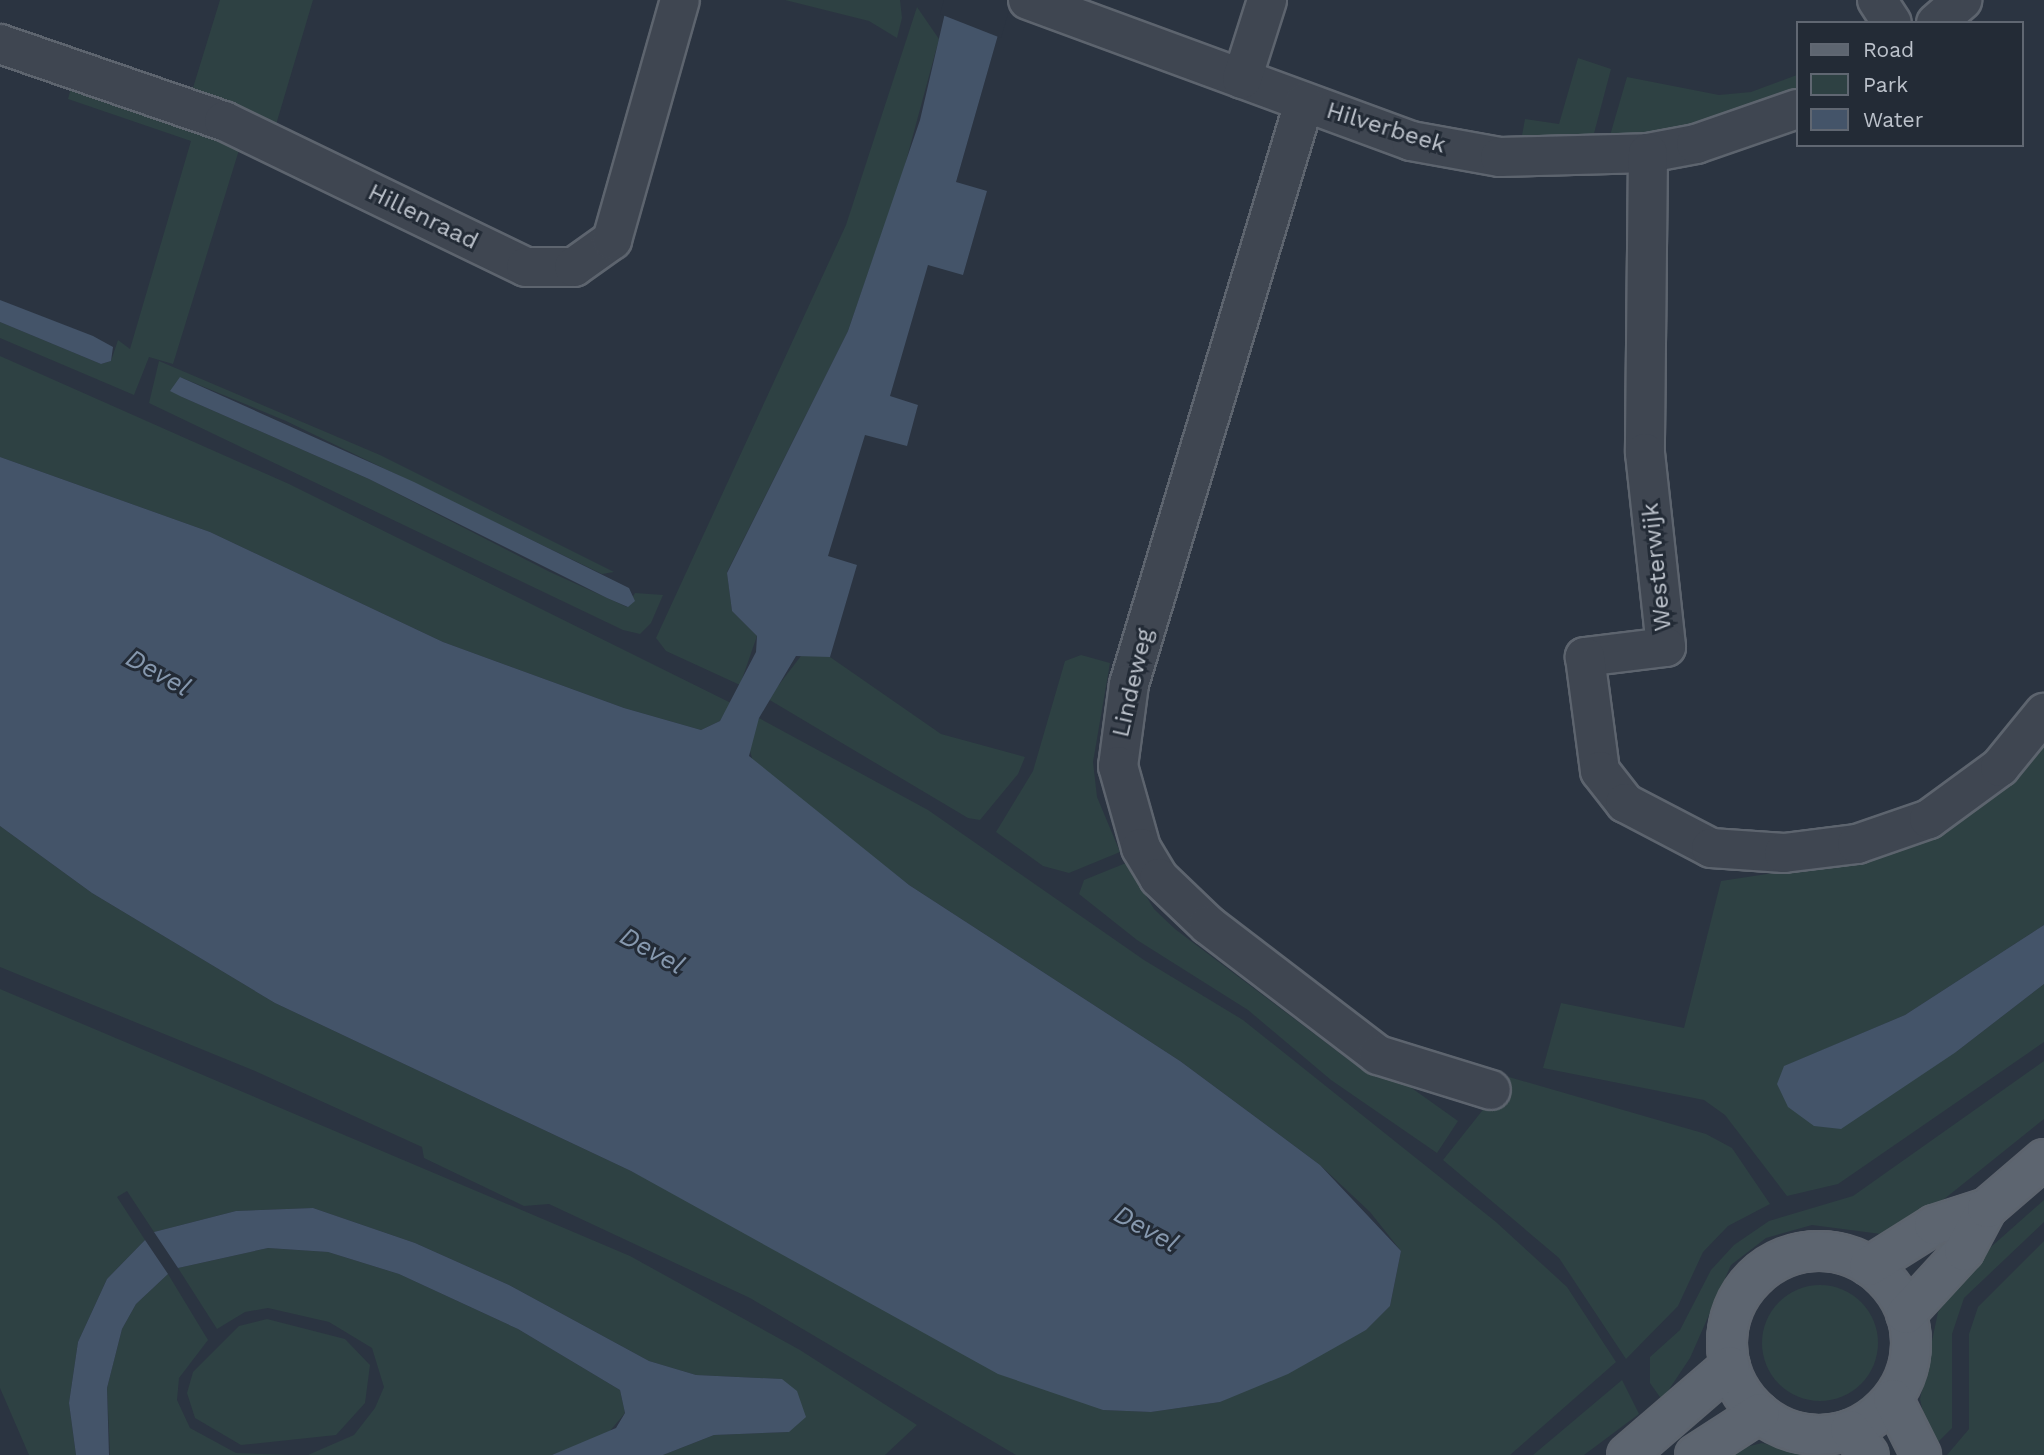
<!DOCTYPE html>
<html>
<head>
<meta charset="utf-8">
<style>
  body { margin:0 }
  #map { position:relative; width:2044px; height:1455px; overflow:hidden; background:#2b3441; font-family:"Work Sans",sans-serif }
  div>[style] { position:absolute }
  .green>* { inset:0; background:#2e4143 }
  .round { border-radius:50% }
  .water>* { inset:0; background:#445469 }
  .pier>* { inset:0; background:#2b3441 }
  .roads { filter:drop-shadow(2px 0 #5d646e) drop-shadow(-2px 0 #5d646e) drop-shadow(0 2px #5d646e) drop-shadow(0 -2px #5d646e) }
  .minor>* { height:38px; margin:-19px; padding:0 19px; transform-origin:19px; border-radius:19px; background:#3f4651 }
  .major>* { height:38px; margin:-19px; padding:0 19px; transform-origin:19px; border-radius:19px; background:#5d6570 }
  .major>.ring { margin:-19px; padding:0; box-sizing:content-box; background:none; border:38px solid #5d6570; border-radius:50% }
  span { translate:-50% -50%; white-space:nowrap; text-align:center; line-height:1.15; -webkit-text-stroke:6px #232b36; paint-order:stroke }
  .street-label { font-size:24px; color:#bcc2cb }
  .water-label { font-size:26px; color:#8698ae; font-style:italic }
  .legend { position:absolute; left:1796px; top:21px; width:228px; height:126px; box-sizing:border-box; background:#232b36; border:2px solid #606772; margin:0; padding:9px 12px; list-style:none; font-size:21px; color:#bcc2cb }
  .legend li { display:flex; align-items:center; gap:14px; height:35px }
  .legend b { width:35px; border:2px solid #606772 }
</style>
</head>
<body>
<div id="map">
  <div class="green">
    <i style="clip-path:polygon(220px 0,313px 0,275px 128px,192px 91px)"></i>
    <i style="clip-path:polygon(785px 0,900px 0,902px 18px,897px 38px,869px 21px)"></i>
    <i style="clip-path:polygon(917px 7px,939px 39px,902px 176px,848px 331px,727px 572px,732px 611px,757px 636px,740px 685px,666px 651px,656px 638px,846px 225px)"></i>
    <i style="clip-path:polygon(1578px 58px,1611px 69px,1592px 141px,1521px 141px,1525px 119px,1559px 124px)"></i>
    <i style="clip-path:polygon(1797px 75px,1797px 95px,1719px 127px,1609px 139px,1627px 77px,1719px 95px,1751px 92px)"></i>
    <i style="clip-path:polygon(74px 77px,243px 137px,173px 364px,149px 357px,134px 395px,0 338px,0 322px,101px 364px,111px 361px,118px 340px,130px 349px,191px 141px,68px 99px)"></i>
    <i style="clip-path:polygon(0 356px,289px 484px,731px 703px,720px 721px,701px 730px,624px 708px,443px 642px,210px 532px,0 457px)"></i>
    <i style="clip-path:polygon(159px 361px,380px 455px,614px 572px,602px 574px,286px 421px,180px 377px,182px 397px,369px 479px,550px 572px,627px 607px,635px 593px,663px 595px,651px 623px,640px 634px,623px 630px,149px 403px)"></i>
    <i style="clip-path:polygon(804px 652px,830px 657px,941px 734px,1025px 757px,1018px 774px,980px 820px,968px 818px,768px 699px)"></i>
    <i style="clip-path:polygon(1081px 655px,1110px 663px,1093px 762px,1097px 797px,1120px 852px,1069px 873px,1043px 866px,996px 832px,1033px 771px,1065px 661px)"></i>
    <i style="clip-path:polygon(759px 718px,928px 810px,1144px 960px,1243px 1020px,1496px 1222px,1567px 1287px,1616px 1362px,1510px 1455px,1016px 1455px,750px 1298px,549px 1204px,524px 1206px,424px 1158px,422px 1147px,255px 1071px,0 967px,0 826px,92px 893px,275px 1003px,631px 1171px,1103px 1410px,1151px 1412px,1220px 1402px,1366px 1330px,1390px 1306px,1401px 1251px,1370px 1212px,1320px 1165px,1180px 1061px,909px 885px,754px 765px,748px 744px)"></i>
    <i style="clip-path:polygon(2044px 736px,2044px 925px,1905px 1015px,1785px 1066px,1956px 1052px,2044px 984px,2044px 1042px,1838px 1184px,1787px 1196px,1725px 1115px,1704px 1100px,1543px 1068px,1561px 1003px,1684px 1028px,1721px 881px,1852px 861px)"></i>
    <i style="clip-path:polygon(1126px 863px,1154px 909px,1175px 929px,1349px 1060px,1392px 1074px,1458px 1121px,1437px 1153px,1331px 1080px,1248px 1010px,1137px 940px,1079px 894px,1084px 880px)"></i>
    <i style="clip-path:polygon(0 989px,630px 1256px,800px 1350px,917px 1425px,885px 1455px,663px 1455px,714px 1435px,789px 1432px,782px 1379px,696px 1375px,649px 1361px,509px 1285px,415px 1243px,313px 1208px,236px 1211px,154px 1232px,127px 1191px,117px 1197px,145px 1240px,107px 1279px,78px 1342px,69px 1403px,76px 1455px,29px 1455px,0 1388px)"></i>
    <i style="clip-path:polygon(2044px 1061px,2044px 1119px,1933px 1208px,1881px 1234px,1812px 1225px,1766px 1238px,1731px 1265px,1690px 1358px,1662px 1400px,1650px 1383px,1650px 1357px,1680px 1330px,1711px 1270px,1734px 1245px,1769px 1221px,1853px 1196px)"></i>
    <i style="clip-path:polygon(1509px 1077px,1706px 1134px,1732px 1148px,1770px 1204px,1728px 1226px,1703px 1252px,1678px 1306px,1626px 1359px,1559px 1258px,1443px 1160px)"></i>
    <i style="clip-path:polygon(2044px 1200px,2044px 1222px,1964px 1298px,1952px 1334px,1952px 1428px,1931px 1449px,1920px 1399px,1938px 1312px,1983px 1254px)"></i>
    <i style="clip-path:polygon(2044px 1241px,2044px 1455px,1947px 1455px,1969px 1429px,1969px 1334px,1978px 1307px)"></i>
    <i style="clip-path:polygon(268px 1248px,328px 1252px,399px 1274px,518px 1329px,620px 1390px,625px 1413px,604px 1438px,552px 1455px,308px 1455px,354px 1435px,375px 1408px,384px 1387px,372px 1348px,329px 1322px,268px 1308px,245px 1312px,217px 1329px,178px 1268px)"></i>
    <i style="clip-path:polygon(168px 1274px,208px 1340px,179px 1378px,177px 1400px,190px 1428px,236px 1453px,293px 1455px,110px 1455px,107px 1388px,122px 1329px,136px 1304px)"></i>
    <i class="round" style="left:1762px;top:1285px;width:116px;height:116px"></i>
    <i style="clip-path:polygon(267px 1319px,345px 1339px,370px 1365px,365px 1403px,336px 1435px,241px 1445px,195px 1418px,187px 1393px,193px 1372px,239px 1326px)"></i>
    <i style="clip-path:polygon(1622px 1380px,1639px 1414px,1584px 1455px,1533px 1455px)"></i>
    <i style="clip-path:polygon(1762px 1443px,1792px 1451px,1820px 1455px,1713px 1455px)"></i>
  </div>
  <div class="water">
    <i style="clip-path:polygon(948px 0,1008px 0,956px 182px,987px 191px,963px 275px,928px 265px,890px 396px,918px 405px,907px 446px,865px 435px,828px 556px,857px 565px,830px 657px,796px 656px,759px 718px,749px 756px,909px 885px,1180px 1061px,1320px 1165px,1401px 1251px,1390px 1306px,1366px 1330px,1288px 1374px,1220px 1402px,1151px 1412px,1103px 1410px,998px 1374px,631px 1171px,275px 1003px,92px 893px,0 826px,0 457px,210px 532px,443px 642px,624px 708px,701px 730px,720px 721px,756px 652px,757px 636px,732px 611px,727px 573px,848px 331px,920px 120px)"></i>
    <i style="clip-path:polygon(0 300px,93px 336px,113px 347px,111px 361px,101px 364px,0 322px)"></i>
    <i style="clip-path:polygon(180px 377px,414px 482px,629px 588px,635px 601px,628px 607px,607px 598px,369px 479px,182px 397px,170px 391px)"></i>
    <i style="clip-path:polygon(2044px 925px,2044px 984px,1956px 1052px,1841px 1129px,1814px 1126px,1788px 1107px,1777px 1084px,1784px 1066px,1905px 1015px)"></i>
    <i style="clip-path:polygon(313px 1208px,415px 1243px,509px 1285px,649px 1361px,696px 1375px,782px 1379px,797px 1391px,806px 1417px,789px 1432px,714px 1435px,663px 1455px,552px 1455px,616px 1428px,625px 1413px,620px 1390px,518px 1329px,399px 1274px,328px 1252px,268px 1248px,178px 1268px,154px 1232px,236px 1211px)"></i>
    <i style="clip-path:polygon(145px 1240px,168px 1274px,136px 1304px,122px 1329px,107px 1388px,109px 1455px,76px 1455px,69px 1403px,78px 1342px,107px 1279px)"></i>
  </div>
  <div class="pier">
    <i style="clip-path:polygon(944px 0,1012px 0,1001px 38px,940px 14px)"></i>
  </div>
  <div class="roads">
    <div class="minor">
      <i style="left:1028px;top:0;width:408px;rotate:20.2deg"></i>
      <i style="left:1411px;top:141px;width:90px;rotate:10.2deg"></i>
      <i style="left:1500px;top:157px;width:148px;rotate:-1.5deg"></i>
      <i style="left:1648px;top:153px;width:49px;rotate:-10.6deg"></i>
      <i style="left:1696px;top:144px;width:107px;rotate:-19.1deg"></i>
      <i style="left:1877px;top:0;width:27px;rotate:57deg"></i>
      <i style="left:1936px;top:23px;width:35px;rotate:-41deg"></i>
      <i style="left:0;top:44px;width:237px;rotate:19deg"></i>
      <i style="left:224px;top:121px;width:335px;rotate:25.8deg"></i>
      <i style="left:526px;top:267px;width:48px"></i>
      <i style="left:574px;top:267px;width:47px;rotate:-35.4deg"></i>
      <i style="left:612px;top:240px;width:249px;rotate:-74.2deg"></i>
      <i style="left:1242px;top:79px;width:83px;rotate:-72.4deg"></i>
      <i style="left:1304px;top:103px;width:607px;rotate:106.76deg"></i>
      <i style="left:1129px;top:684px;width:83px;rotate:97.6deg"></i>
      <i style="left:1118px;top:766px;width:85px;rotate:74.3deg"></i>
      <i style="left:1141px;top:848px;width:35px;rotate:59deg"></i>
      <i style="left:1159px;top:878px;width:68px;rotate:43.8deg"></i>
      <i style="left:1208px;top:925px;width:214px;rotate:37.4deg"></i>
      <i style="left:1378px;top:1055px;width:118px;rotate:17.2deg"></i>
      <i style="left:1648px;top:153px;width:300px;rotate:90.6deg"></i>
      <i style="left:1645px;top:453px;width:195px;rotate:83.8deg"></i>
      <i style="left:1666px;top:647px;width:82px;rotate:173deg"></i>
      <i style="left:1585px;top:657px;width:115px;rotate:82.5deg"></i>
      <i style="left:1600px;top:771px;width:41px;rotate:52deg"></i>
      <i style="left:1625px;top:803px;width:97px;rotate:27.6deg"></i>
      <i style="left:1711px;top:848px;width:73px;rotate:3.9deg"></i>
      <i style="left:1784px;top:853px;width:74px;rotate:-7deg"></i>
      <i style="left:1857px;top:844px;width:76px;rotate:-19.1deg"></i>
      <i style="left:1929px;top:819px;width:88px;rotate:-36.2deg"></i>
      <i style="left:2000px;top:767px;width:70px;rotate:-50.8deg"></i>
    </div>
    <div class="major">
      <i class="ring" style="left:1727px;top:1251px;width:146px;height:146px"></i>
      <i style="left:1869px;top:1266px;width:77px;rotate:-32.2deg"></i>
      <i style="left:1934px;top:1225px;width:56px;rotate:-17.8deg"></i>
      <i style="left:1906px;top:1314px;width:86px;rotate:-47.4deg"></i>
      <i style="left:1964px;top:1251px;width:49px;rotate:-61.9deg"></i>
      <i style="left:1987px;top:1208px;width:75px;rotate:-40.7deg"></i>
      <i style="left:1893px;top:1399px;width:63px;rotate:63.4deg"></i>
      <i style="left:1850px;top:1430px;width:31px;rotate:53deg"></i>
      <i style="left:1627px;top:1455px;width:136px;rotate:-40.8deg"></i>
      <i style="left:1695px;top:1455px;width:77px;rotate:-32.9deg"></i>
    </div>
  </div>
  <div class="street-label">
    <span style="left:1386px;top:128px;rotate:17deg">Hilverbeek</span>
    <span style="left:423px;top:217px;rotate:26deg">Hillenraad</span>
    <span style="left:1657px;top:567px;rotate:-96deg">Westerwijk</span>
    <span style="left:1133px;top:683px;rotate:-77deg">Lindeweg</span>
  </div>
  <div class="water-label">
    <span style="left:158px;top:673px;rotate:29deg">Devel</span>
    <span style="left:652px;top:951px;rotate:29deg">Devel</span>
    <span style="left:1146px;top:1229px;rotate:29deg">Devel</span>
  </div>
  <ul class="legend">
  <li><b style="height:9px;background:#5d6570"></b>Road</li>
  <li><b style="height:19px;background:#2e4143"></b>Park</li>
  <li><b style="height:19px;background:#445469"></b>Water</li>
  </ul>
</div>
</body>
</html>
